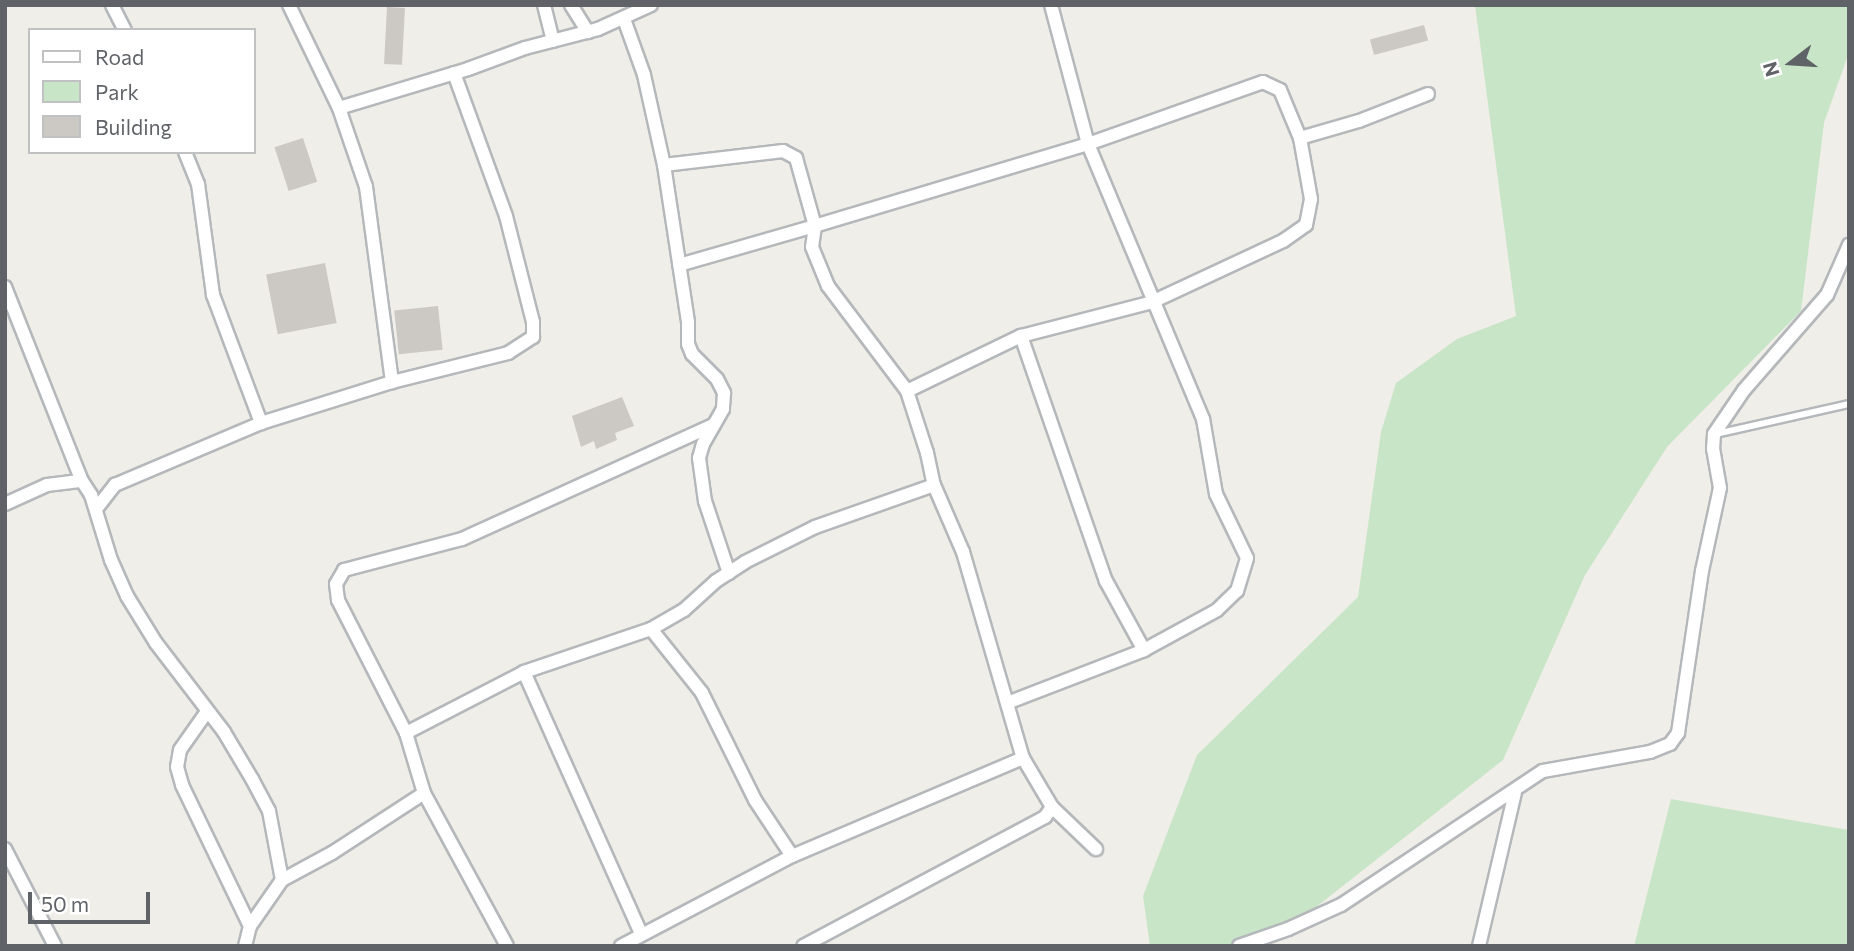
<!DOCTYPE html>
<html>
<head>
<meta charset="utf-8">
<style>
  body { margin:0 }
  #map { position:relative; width:1854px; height:951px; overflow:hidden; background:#f0eee8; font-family:Commissioner,sans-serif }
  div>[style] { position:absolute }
  .green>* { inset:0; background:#c8e5c7 }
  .building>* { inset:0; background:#ccc9c4; transform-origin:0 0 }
  .roads { filter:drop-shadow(2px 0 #b5b8bb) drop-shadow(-2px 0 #b5b8bb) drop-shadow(0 2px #b5b8bb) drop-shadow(0 -2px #b5b8bb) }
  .lane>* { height:6px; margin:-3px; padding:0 3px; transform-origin:3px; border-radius:3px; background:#fff }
  .street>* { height:12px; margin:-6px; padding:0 6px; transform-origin:6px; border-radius:6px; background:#fff }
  span { translate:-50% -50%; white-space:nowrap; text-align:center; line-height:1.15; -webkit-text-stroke:5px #fff; paint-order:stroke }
  .frame { position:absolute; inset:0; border:7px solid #5f6367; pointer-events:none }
  .legend { position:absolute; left:28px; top:28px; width:228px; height:126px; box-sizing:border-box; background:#fff; border:2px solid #bfc1c2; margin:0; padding:9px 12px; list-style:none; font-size:21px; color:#5f6367 }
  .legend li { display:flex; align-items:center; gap:14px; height:35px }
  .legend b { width:35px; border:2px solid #bfc1c2 }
  .north { position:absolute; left:1756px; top:28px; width:70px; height:70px; -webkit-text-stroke:5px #fff; paint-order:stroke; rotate:253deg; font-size:19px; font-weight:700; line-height:28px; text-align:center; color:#5f6367 }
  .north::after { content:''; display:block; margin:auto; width:24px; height:32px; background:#5f6367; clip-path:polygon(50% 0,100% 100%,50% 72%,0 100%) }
  .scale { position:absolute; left:28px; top:892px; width:122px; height:32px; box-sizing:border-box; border:4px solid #5f6367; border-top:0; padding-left:9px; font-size:21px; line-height:24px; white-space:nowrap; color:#5f6367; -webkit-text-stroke:5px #fff; paint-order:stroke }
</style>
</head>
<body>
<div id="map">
  <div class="green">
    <i style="clip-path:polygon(1475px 5px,1849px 5px,1849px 52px,1824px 123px,1801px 311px,1667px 447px,1585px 575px,1503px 760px,1297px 922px,1232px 946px,1150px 946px,1143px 896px,1197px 755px,1358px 597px,1381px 432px,1396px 383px,1457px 339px,1516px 316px)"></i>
    <i style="clip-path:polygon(1671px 799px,1849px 830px,1849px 946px,1634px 946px)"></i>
  </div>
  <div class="building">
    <i style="left:387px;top:7px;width:18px;height:57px;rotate:3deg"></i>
    <i style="left:1424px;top:25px;width:16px;height:56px;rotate:75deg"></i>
    <i style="left:303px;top:138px;width:46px;height:30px;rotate:72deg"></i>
    <i style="left:325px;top:263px;width:61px;height:60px;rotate:79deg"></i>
    <i style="left:438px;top:306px;width:44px;height:44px;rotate:84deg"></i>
    <i style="clip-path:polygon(622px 397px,634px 426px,615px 433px,617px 440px,596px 449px,594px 441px,581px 447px,572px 416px)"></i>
  </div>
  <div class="roads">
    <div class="lane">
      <i style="left:1716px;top:434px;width:136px;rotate:-12.7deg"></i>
    </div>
    <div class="street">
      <i style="left:112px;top:5px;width:28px;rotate:63deg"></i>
      <i style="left:289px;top:5px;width:114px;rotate:64.1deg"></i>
      <i style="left:339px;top:108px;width:83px;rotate:71.1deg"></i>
      <i style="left:366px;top:187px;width:197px;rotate:82.4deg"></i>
      <i style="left:544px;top:5px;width:37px;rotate:76deg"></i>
      <i style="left:571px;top:5px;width:32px;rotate:58deg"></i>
      <i style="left:624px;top:19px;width:59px;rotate:70.3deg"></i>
      <i style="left:644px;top:75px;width:92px;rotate:77.5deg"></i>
      <i style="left:664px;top:165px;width:159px;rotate:81.3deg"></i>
      <i style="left:688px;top:322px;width:22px;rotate:90deg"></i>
      <i style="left:688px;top:344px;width:11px;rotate:68deg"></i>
      <i style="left:692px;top:354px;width:35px;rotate:45deg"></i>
      <i style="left:717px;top:379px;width:16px;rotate:63deg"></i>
      <i style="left:724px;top:393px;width:16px;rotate:94deg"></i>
      <i style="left:723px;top:409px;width:40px;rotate:119.7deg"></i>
      <i style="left:703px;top:444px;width:15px;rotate:106deg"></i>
      <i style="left:699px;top:458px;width:43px;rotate:82.1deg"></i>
      <i style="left:705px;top:501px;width:76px;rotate:71.6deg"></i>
      <i style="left:339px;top:108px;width:135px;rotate:-16.8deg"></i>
      <i style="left:468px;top:69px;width:61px;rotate:-20.2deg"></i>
      <i style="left:525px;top:48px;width:75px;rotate:-14.6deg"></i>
      <i style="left:598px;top:29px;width:58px;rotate:-24.4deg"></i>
      <i style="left:1300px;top:138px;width:61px;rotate:-16.1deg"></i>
      <i style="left:1359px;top:121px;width:74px;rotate:-21.4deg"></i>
      <i style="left:185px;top:152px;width:35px;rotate:68deg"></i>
      <i style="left:198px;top:184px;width:112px;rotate:82.3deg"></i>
      <i style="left:213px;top:295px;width:137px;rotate:69.4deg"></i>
      <i style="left:664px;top:165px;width:120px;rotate:-6.7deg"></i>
      <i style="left:783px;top:151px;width:15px;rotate:28deg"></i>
      <i style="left:796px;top:158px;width:71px;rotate:74.4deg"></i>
      <i style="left:815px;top:226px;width:21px;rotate:98deg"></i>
      <i style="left:812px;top:247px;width:42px;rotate:67.7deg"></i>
      <i style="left:828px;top:286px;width:131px;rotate:53deg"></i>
      <i style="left:907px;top:391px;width:127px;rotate:-25.8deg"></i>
      <i style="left:1021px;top:336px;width:135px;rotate:-14.5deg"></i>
      <i style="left:1152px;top:302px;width:145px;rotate:-25deg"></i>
      <i style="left:1283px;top:241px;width:28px;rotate:-35deg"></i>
      <i style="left:1306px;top:225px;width:26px;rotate:-79deg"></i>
      <i style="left:1311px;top:199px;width:62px;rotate:-100.2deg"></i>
      <i style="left:1300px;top:138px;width:52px;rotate:-112.6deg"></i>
      <i style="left:1280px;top:90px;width:19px;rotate:-155deg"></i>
      <i style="left:1263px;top:82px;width:186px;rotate:160.5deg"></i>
      <i style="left:1088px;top:144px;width:285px;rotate:163.3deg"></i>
      <i style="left:815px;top:226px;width:141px;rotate:164deg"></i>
      <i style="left:5px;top:287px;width:209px;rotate:68.4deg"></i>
      <i style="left:82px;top:481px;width:17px;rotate:57deg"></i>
      <i style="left:91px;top:495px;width:68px;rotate:72.9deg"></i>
      <i style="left:111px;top:560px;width:39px;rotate:66deg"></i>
      <i style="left:127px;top:596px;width:55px;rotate:58.3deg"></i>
      <i style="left:156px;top:643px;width:112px;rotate:52.6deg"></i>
      <i style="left:224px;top:732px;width:55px;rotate:59.2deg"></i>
      <i style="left:252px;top:779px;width:36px;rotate:62deg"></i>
      <i style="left:269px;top:811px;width:70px;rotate:79.3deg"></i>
      <i style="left:1021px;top:336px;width:259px;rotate:70.9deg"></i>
      <i style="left:1106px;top:581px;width:79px;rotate:61.2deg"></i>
      <i style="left:907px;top:391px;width:65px;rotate:72.1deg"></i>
      <i style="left:927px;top:453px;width:33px;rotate:78deg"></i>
      <i style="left:934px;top:485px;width:73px;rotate:66.6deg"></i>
      <i style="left:963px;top:552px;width:215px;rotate:73.8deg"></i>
      <i style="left:5px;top:504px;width:46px;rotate:-24.3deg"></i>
      <i style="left:47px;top:485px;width:35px;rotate:-7deg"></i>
      <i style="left:96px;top:509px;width:31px;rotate:-52deg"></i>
      <i style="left:115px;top:485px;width:159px;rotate:-23deg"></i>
      <i style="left:261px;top:423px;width:137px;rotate:-17.4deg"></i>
      <i style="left:392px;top:382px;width:120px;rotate:-14deg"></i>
      <i style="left:508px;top:353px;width:30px;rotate:-33deg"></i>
      <i style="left:533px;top:337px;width:15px;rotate:-90deg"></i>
      <i style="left:533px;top:322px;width:109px;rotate:-104.3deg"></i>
      <i style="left:506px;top:216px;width:152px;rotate:-110deg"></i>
      <i style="left:651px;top:629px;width:82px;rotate:51.4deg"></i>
      <i style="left:702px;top:693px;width:119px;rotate:63.6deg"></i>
      <i style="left:755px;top:800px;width:67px;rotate:56.5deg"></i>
      <i style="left:524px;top:672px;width:286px;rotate:65.9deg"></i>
      <i style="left:1007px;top:703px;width:147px;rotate:-21.1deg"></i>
      <i style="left:1144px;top:650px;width:83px;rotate:-28.7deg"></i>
      <i style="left:1217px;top:610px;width:28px;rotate:-44deg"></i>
      <i style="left:1237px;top:591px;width:34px;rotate:-73deg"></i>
      <i style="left:1247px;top:558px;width:71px;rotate:-115.8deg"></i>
      <i style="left:1216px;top:494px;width:76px;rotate:-99.8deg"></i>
      <i style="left:1203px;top:419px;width:298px;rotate:-112.7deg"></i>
      <i style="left:1088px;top:144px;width:144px;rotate:-104.9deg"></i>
      <i style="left:206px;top:713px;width:45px;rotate:125.1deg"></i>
      <i style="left:180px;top:750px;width:17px;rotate:100deg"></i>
      <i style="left:177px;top:767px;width:19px;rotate:74deg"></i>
      <i style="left:182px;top:785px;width:157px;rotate:64.3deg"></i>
      <i style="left:406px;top:733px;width:149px;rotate:-117.1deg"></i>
      <i style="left:338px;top:600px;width:16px;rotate:-97deg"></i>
      <i style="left:336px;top:584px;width:16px;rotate:-60deg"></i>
      <i style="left:344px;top:570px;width:122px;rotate:-14.7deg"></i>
      <i style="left:462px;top:539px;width:276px;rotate:-24.4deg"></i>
      <i style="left:424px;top:793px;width:174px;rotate:61.5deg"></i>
      <i style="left:1052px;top:807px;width:61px;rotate:43.7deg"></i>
      <i style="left:5px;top:849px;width:109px;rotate:62.7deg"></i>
      <i style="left:245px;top:946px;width:21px;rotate:-76deg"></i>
      <i style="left:250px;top:926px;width:56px;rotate:-55.2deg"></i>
      <i style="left:282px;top:880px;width:57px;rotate:-28.4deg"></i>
      <i style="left:332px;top:853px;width:110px;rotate:-33.1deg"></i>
      <i style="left:424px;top:793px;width:63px;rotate:-106.7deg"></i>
      <i style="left:406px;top:733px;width:133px;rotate:-27.3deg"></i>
      <i style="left:524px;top:672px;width:134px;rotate:-18.7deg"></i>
      <i style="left:651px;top:629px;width:38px;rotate:-30deg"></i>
      <i style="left:684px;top:610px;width:43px;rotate:-42.2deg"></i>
      <i style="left:716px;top:581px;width:35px;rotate:-33deg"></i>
      <i style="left:745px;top:562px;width:78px;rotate:-26.6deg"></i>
      <i style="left:815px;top:527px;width:126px;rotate:-19.4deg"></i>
      <i style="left:621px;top:946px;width:193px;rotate:-27.8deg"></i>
      <i style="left:792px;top:856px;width:251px;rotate:-23deg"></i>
      <i style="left:1023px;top:758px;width:57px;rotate:59.4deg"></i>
      <i style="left:1052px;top:807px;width:12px;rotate:125deg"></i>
      <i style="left:1045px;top:817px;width:274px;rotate:151.9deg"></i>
      <i style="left:1239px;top:946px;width:52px;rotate:-19.1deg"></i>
      <i style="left:1288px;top:929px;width:58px;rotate:-24.4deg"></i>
      <i style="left:1341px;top:905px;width:242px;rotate:-33.6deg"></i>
      <i style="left:1543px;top:771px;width:109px;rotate:-10.1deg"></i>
      <i style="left:1650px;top:752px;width:22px;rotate:-22deg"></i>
      <i style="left:1670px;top:744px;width:14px;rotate:-54deg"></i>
      <i style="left:1678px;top:733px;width:164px;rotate:-81.6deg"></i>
      <i style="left:1702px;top:571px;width:85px;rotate:-77.8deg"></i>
      <i style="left:1720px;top:488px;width:40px;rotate:-100deg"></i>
      <i style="left:1713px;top:449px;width:15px;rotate:-86deg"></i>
      <i style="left:1714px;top:434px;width:53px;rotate:-55.7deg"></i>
      <i style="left:1744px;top:390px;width:126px;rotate:-48.9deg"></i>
      <i style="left:1827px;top:295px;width:55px;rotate:-66.3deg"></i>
      <i style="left:1479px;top:946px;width:157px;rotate:-76.8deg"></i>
    </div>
  </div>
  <div class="frame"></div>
  <ul class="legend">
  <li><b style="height:9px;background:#fff"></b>Road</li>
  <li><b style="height:19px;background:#c8e5c7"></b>Park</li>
  <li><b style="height:19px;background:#ccc9c4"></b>Building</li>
  </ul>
  <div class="north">N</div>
  <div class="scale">50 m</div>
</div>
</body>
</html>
